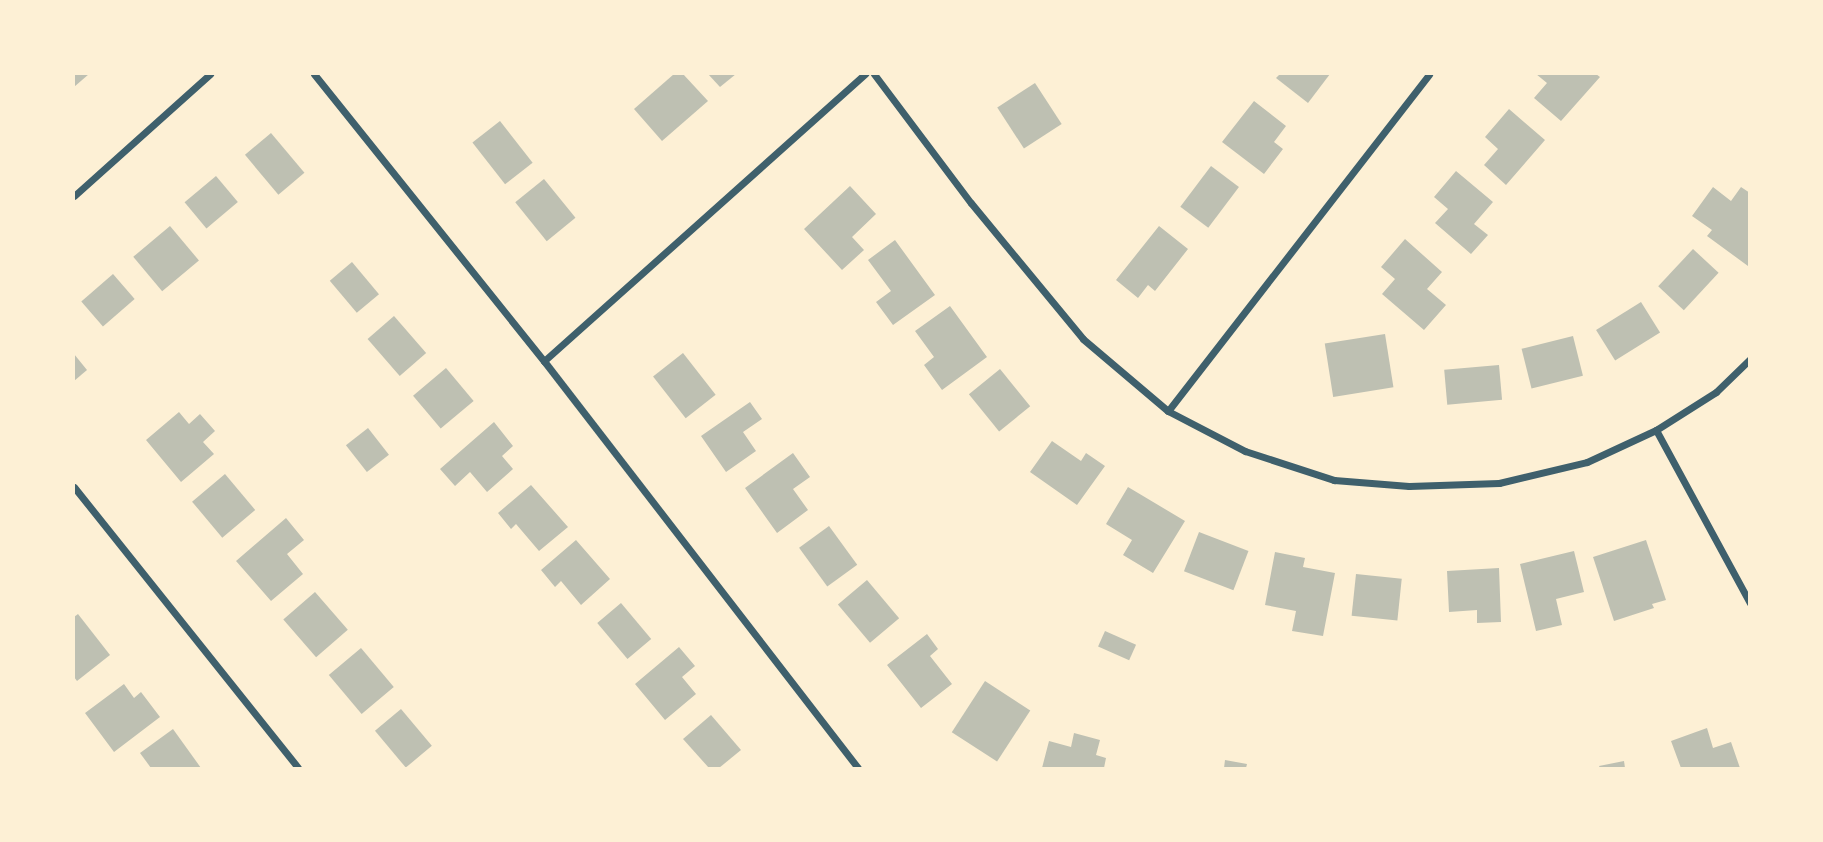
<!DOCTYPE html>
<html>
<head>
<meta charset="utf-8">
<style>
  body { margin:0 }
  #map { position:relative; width:1823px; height:842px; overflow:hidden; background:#fdf0d5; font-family:"Fira Sans Condensed",sans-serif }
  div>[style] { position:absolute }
  .building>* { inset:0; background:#bec0b2; transform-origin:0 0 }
  .minor>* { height:7px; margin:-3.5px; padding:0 3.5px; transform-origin:3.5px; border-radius:3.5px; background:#3f606c }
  span { translate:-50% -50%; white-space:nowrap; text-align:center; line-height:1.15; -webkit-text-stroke:7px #fdf0d5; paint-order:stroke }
  .frame { position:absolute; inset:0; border:75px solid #fdf0d5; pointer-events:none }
</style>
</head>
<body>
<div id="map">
  <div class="building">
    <i style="clip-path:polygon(74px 74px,89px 74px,74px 87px)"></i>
    <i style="clip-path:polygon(674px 74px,683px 74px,708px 101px,662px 141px,634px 109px)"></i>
    <i style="clip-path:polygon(708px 74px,736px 74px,720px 87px)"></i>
    <i style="clip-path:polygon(1280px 74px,1330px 74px,1308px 103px,1276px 78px)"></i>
    <i style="clip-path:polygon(1536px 74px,1596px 74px,1600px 77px,1561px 121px,1534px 98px,1547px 83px)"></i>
    <i style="left:1035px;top:83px;width:49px;height:45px;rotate:57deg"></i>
    <i style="clip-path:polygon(1254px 101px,1286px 126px,1274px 142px,1283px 149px,1264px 174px,1222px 142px)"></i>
    <i style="clip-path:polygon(1509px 109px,1545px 140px,1506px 185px,1484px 165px,1498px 149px,1485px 137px)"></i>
    <i style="left:500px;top:121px;width:53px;height:35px;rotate:52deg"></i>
    <i style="left:271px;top:133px;width:52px;height:34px;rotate:50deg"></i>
    <i style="left:1211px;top:166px;width:35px;height:51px;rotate:37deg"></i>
    <i style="clip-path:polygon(1456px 171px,1493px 202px,1474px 224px,1488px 235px,1471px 254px,1435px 223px,1448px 209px,1434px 197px)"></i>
    <i style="left:216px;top:176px;width:34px;height:41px;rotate:50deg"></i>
    <i style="left:544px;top:179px;width:50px;height:37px;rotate:51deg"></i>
    <i style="clip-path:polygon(850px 186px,876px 214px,852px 237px,864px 250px,842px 270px,804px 229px)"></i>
    <i style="clip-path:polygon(1713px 187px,1731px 201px,1741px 187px,1750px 193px,1748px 266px,1707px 236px,1712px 230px,1692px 216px)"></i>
    <i style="left:170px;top:226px;width:45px;height:48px;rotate:50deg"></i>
    <i style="clip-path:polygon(1159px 226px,1188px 249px,1155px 291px,1148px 285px,1138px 298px,1116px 280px)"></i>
    <i style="clip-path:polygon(1405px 239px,1442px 272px,1427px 289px,1446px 305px,1424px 330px,1382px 294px,1395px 279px,1381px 267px)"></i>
    <i style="clip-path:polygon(895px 240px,935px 295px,893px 325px,876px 302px,891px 291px,868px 260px)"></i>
    <i style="left:1693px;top:249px;width:35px;height:51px;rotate:43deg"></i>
    <i style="left:352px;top:262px;width:42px;height:29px;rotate:50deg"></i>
    <i style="left:113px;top:274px;width:33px;height:42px;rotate:49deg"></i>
    <i style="left:1641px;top:302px;width:36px;height:53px;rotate:58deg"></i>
    <i style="clip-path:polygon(950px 306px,987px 357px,942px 390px,924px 365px,934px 357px,915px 331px)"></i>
    <i style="left:394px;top:316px;width:49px;height:35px;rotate:49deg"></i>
    <i style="left:1385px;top:334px;width:54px;height:61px;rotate:81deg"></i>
    <i style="left:1573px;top:336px;width:41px;height:53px;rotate:76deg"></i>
    <i style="left:683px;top:353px;width:53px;height:38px;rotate:52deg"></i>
    <i style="clip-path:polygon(74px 354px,87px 370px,74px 381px)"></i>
    <i style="left:1499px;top:365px;width:35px;height:55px;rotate:85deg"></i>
    <i style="left:446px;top:368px;width:43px;height:43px;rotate:50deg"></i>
    <i style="left:1000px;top:369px;width:48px;height:40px;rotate:51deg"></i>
    <i style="clip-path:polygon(750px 402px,762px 419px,743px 432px,756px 451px,726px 472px,701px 436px)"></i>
    <i style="clip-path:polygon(179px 412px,189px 424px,200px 414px,215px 431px,203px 442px,214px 454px,181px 482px,146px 440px)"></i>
    <i style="clip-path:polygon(494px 422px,513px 446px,502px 456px,513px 469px,487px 492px,470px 472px,455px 486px,440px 469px)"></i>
    <i style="left:368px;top:428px;width:34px;height:28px;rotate:52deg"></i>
    <i style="clip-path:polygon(1052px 441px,1081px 461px,1086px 453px,1105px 466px,1077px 505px,1030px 472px)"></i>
    <i style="clip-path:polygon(793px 453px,810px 477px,793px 489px,808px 510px,777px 533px,745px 488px)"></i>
    <i style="left:225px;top:474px;width:47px;height:43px;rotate:50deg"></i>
    <i style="clip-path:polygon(531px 485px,568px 527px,539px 551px,516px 524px,511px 529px,498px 513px)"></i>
    <i style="clip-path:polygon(1128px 487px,1185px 521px,1153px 573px,1123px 555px,1132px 540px,1106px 524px)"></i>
    <i style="clip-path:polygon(286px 518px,304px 540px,287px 554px,303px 574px,271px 601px,236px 561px)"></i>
    <i style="left:829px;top:526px;width:48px;height:37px;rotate:54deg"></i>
    <i style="left:1199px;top:532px;width:53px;height:42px;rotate:21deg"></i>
    <i style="clip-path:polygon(576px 540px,610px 579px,581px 605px,561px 581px,555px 587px,541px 570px)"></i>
    <i style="clip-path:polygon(1646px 540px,1666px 600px,1652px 604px,1654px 608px,1614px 621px,1593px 557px)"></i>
    <i style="clip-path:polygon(1574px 551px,1584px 592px,1556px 599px,1562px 625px,1536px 631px,1520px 564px)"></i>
    <i style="clip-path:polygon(1275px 552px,1305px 558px,1303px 567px,1335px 573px,1323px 636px,1292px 631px,1296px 611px,1265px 605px)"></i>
    <i style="clip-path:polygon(1499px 568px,1501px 622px,1477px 623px,1477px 610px,1449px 612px,1447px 571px)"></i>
    <i style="left:1356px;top:574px;width:46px;height:42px;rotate:6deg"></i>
    <i style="left:867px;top:580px;width:50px;height:38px;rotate:50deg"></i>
    <i style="left:315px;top:592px;width:50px;height:42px;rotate:49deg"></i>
    <i style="left:621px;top:603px;width:47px;height:31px;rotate:50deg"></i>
    <i style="clip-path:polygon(78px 614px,110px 655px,77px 681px,74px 677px,74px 617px)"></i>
    <i style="left:1105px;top:631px;width:34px;height:17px;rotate:24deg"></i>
    <i style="clip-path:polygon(927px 634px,938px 649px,930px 656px,952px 684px,921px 708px,887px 665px)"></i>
    <i style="clip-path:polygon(679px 647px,695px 666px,682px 677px,696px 694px,665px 720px,635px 684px)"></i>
    <i style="left:361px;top:648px;width:51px;height:42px;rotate:50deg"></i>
    <i style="left:985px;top:681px;width:54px;height:61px;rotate:33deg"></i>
    <i style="clip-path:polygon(124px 684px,134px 698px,141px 692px,160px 717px,114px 752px,85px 713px)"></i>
    <i style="left:401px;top:709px;width:48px;height:34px;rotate:50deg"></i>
    <i style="clip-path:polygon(711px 715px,741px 750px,719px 768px,709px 768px,683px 739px)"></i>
    <i style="clip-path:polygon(1707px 728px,1713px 748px,1731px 742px,1740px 768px,1681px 768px,1671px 741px)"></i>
    <i style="clip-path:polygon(173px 729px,201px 768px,151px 768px,140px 753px)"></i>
    <i style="clip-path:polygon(1074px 733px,1100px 740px,1096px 755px,1106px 758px,1104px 768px,1042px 768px,1049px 741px,1071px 747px)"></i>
    <i style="clip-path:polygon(1225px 760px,1247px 764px,1246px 768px,1224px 768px)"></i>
    <i style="clip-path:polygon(1624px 761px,1625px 768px,1600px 768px,1599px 766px)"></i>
  </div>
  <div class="minor">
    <i style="left:314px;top:74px;width:368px;rotate:51.3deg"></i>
    <i style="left:544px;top:361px;width:514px;rotate:52.35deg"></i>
    <i style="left:874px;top:74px;width:161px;rotate:53.1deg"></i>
    <i style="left:971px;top:203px;width:176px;rotate:50.5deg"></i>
    <i style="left:1083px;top:339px;width:111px;rotate:40.3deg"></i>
    <i style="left:1168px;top:411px;width:87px;rotate:27.5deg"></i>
    <i style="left:1245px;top:451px;width:94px;rotate:18deg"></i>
    <i style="left:1334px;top:480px;width:75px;rotate:4.6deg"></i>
    <i style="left:1409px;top:486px;width:90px;rotate:-1.9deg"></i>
    <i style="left:1499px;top:483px;width:90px;rotate:-13.4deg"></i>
    <i style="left:1587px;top:462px;width:76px;rotate:-24.9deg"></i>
    <i style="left:1656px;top:430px;width:71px;rotate:-32.3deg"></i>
    <i style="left:1716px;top:392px;width:47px;rotate:-44.1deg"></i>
    <i style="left:74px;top:196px;width:183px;rotate:-41.9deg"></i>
    <i style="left:544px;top:361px;width:431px;rotate:-41.8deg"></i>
    <i style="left:1168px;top:411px;width:426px;rotate:-52.2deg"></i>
    <i style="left:1656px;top:430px;width:197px;rotate:61.5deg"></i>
    <i style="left:74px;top:487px;width:359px;rotate:51.4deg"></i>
  </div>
  <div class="frame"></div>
</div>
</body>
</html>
